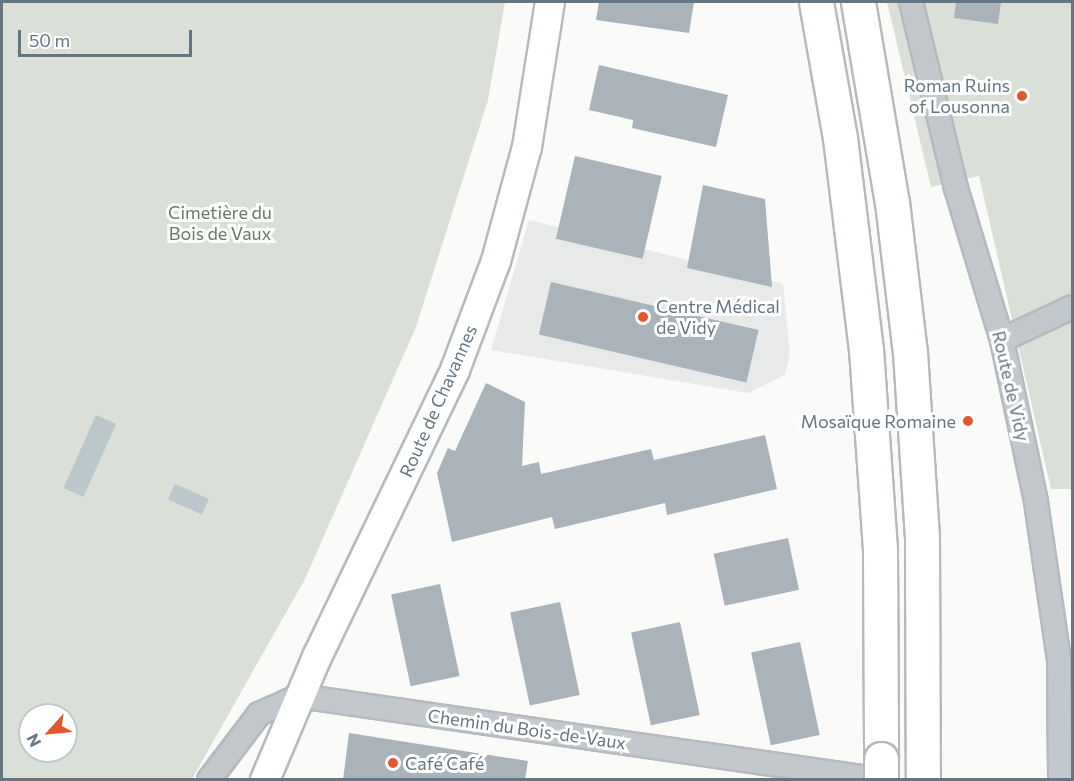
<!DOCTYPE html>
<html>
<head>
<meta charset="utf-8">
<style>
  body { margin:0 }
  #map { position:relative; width:1074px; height:781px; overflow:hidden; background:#fafaf8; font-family:Commissioner,sans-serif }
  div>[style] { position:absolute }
  .built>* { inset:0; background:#e8e9e9 }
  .green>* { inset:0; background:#dadfd7 }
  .water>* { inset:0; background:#bbc7cb; transform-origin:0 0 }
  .building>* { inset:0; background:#aab3b9; transform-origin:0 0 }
  .roads { filter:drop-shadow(2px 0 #b5babe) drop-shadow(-2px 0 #b5babe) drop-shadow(0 2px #b5babe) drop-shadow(0 -2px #b5babe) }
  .minor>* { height:22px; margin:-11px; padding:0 11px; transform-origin:11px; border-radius:11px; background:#c3c8cc }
  .major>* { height:28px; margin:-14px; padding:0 14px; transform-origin:14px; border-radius:14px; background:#fff }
  .highway>* { height:33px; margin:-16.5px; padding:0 16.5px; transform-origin:16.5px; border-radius:16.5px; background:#fff }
  .bridges { filter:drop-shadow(2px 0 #b4b9bd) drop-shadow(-2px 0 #b4b9bd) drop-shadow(0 2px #b4b9bd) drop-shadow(0 -2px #b4b9bd) }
  .highway-bridge>* { height:33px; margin:-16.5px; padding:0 16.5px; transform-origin:16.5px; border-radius:16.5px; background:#fff }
  .dots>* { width:16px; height:16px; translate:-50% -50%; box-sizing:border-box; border:3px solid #fff; border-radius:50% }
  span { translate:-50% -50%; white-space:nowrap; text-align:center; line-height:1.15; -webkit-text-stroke:6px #fff; paint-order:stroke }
  .poi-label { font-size:18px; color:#657683 }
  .right { translate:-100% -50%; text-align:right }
  .left { translate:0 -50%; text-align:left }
  .park-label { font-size:18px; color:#687a64 }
  .street-label { font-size:18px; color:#657683 }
  .frame { position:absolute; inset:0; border:3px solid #657683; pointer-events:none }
  .north { position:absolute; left:18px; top:703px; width:60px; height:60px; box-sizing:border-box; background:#fff; border:2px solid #c1c8cd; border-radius:50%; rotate:243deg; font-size:16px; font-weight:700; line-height:24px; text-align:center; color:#657683 }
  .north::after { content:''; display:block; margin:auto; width:21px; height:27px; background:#e4572e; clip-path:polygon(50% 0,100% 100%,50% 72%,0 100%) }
  .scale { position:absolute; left:18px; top:30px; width:174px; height:27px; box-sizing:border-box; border:3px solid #657683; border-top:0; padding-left:8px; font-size:18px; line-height:21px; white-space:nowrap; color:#657683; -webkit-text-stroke:4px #fff; paint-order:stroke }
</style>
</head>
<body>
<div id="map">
  <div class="built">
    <i style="clip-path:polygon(529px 220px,783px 284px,790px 354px,785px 375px,748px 393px,491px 350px)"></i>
  </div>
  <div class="green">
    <i style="clip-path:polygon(evenodd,2px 2px,505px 2px,488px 100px,416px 327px,305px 579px,192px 779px,2px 780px,2px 2px,30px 715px,66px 715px,66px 751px,30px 751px,30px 715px)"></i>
    <i style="clip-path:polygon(887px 2px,1072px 2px,1072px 489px,1051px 489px,979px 176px,931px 187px)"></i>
  </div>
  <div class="water">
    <i style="left:96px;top:415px;width:22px;height:80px;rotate:24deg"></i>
    <i style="left:175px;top:484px;width:37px;height:17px;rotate:24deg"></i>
  </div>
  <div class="building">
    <i style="clip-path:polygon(599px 2px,694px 2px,689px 33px,596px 20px)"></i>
    <i style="clip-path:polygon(956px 2px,1001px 2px,998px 24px,954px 18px)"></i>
    <i style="clip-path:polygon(599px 65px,728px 95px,716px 147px,632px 128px,633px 120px,589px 110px)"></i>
    <i style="left:575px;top:156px;width:89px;height:85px;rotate:13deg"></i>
    <i style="clip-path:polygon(703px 185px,765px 199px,772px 287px,687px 268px)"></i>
    <i style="left:551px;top:282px;width:213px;height:54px;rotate:13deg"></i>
    <i style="clip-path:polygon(486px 383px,525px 402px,522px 466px,539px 462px,541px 474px,651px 449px,654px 460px,765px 435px,777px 489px,667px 515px,665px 503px,555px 529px,552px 517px,452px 542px,437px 473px,448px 448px,455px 451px)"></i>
    <i style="left:788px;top:538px;width:53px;height:76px;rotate:78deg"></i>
    <i style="left:440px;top:584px;width:94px;height:50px;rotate:78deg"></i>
    <i style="left:560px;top:602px;width:95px;height:51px;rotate:78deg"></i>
    <i style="left:680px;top:622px;width:95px;height:50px;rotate:78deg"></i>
    <i style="left:800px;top:642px;width:95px;height:50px;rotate:78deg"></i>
    <i style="clip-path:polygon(349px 733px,528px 761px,525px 780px,343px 780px)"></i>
  </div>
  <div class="roads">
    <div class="minor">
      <i style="left:911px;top:2px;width:191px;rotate:76.4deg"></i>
      <i style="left:956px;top:188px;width:159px;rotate:73.2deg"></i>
      <i style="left:1002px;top:340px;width:166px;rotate:78.1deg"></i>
      <i style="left:1036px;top:502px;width:160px;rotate:81.7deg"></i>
      <i style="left:1059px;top:660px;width:120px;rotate:89.5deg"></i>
      <i style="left:1002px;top:340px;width:77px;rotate:-25.2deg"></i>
      <i style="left:209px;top:780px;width:83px;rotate:-52.9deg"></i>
      <i style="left:259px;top:714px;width:44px;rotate:-24.2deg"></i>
      <i style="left:299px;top:696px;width:589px;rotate:8.2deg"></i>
    </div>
    <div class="major">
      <i style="left:265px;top:780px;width:134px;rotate:-67.1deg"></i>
      <i style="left:317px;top:657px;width:318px;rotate:-64.3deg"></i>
      <i style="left:455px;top:370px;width:116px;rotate:-69.4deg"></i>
      <i style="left:496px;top:261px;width:118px;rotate:-74.8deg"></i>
      <i style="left:527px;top:147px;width:147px;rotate:-81deg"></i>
    </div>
    <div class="highway">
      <i style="left:816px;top:2px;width:138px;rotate:80deg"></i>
      <i style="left:840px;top:138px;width:213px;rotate:83deg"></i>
      <i style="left:866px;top:349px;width:202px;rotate:86deg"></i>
      <i style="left:880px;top:551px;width:208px;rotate:89.7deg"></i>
      <i style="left:858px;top:2px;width:203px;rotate:80.4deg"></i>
      <i style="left:892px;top:202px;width:151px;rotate:83.2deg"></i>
      <i style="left:910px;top:352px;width:185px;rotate:86.3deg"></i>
      <i style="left:922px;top:537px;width:243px;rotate:89.8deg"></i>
    </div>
  </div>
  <div class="bridges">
    <div class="highway-bridge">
      <i style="left:881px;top:780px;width:21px;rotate:-90deg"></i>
    </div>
  </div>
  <div class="dots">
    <i style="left:1022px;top:96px;background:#e4572e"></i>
    <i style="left:643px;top:317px;background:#e4572e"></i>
    <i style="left:968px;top:421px;background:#e4572e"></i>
    <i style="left:393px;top:763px;background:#e4572e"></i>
  </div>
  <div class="poi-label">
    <span class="right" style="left:1010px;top:96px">Roman Ruins<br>of Lousonna</span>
    <span class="left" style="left:656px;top:317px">Centre Médical<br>de Vidy</span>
    <span class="right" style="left:956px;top:421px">Mosaïque Romaine</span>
    <span class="left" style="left:405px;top:763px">Café Café</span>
  </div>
  <div class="park-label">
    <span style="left:220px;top:223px">Cimetière du<br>Bois de Vaux</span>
  </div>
  <div class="street-label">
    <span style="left:1011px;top:386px;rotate:77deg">Route de Vidy</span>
    <span style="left:438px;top:401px;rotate:-66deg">Route de Chavannes</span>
    <span style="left:527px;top:729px;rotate:8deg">Chemin du Bois-de-Vaux</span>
  </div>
  <div class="frame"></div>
  <div class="north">N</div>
  <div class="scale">50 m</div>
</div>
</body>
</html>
